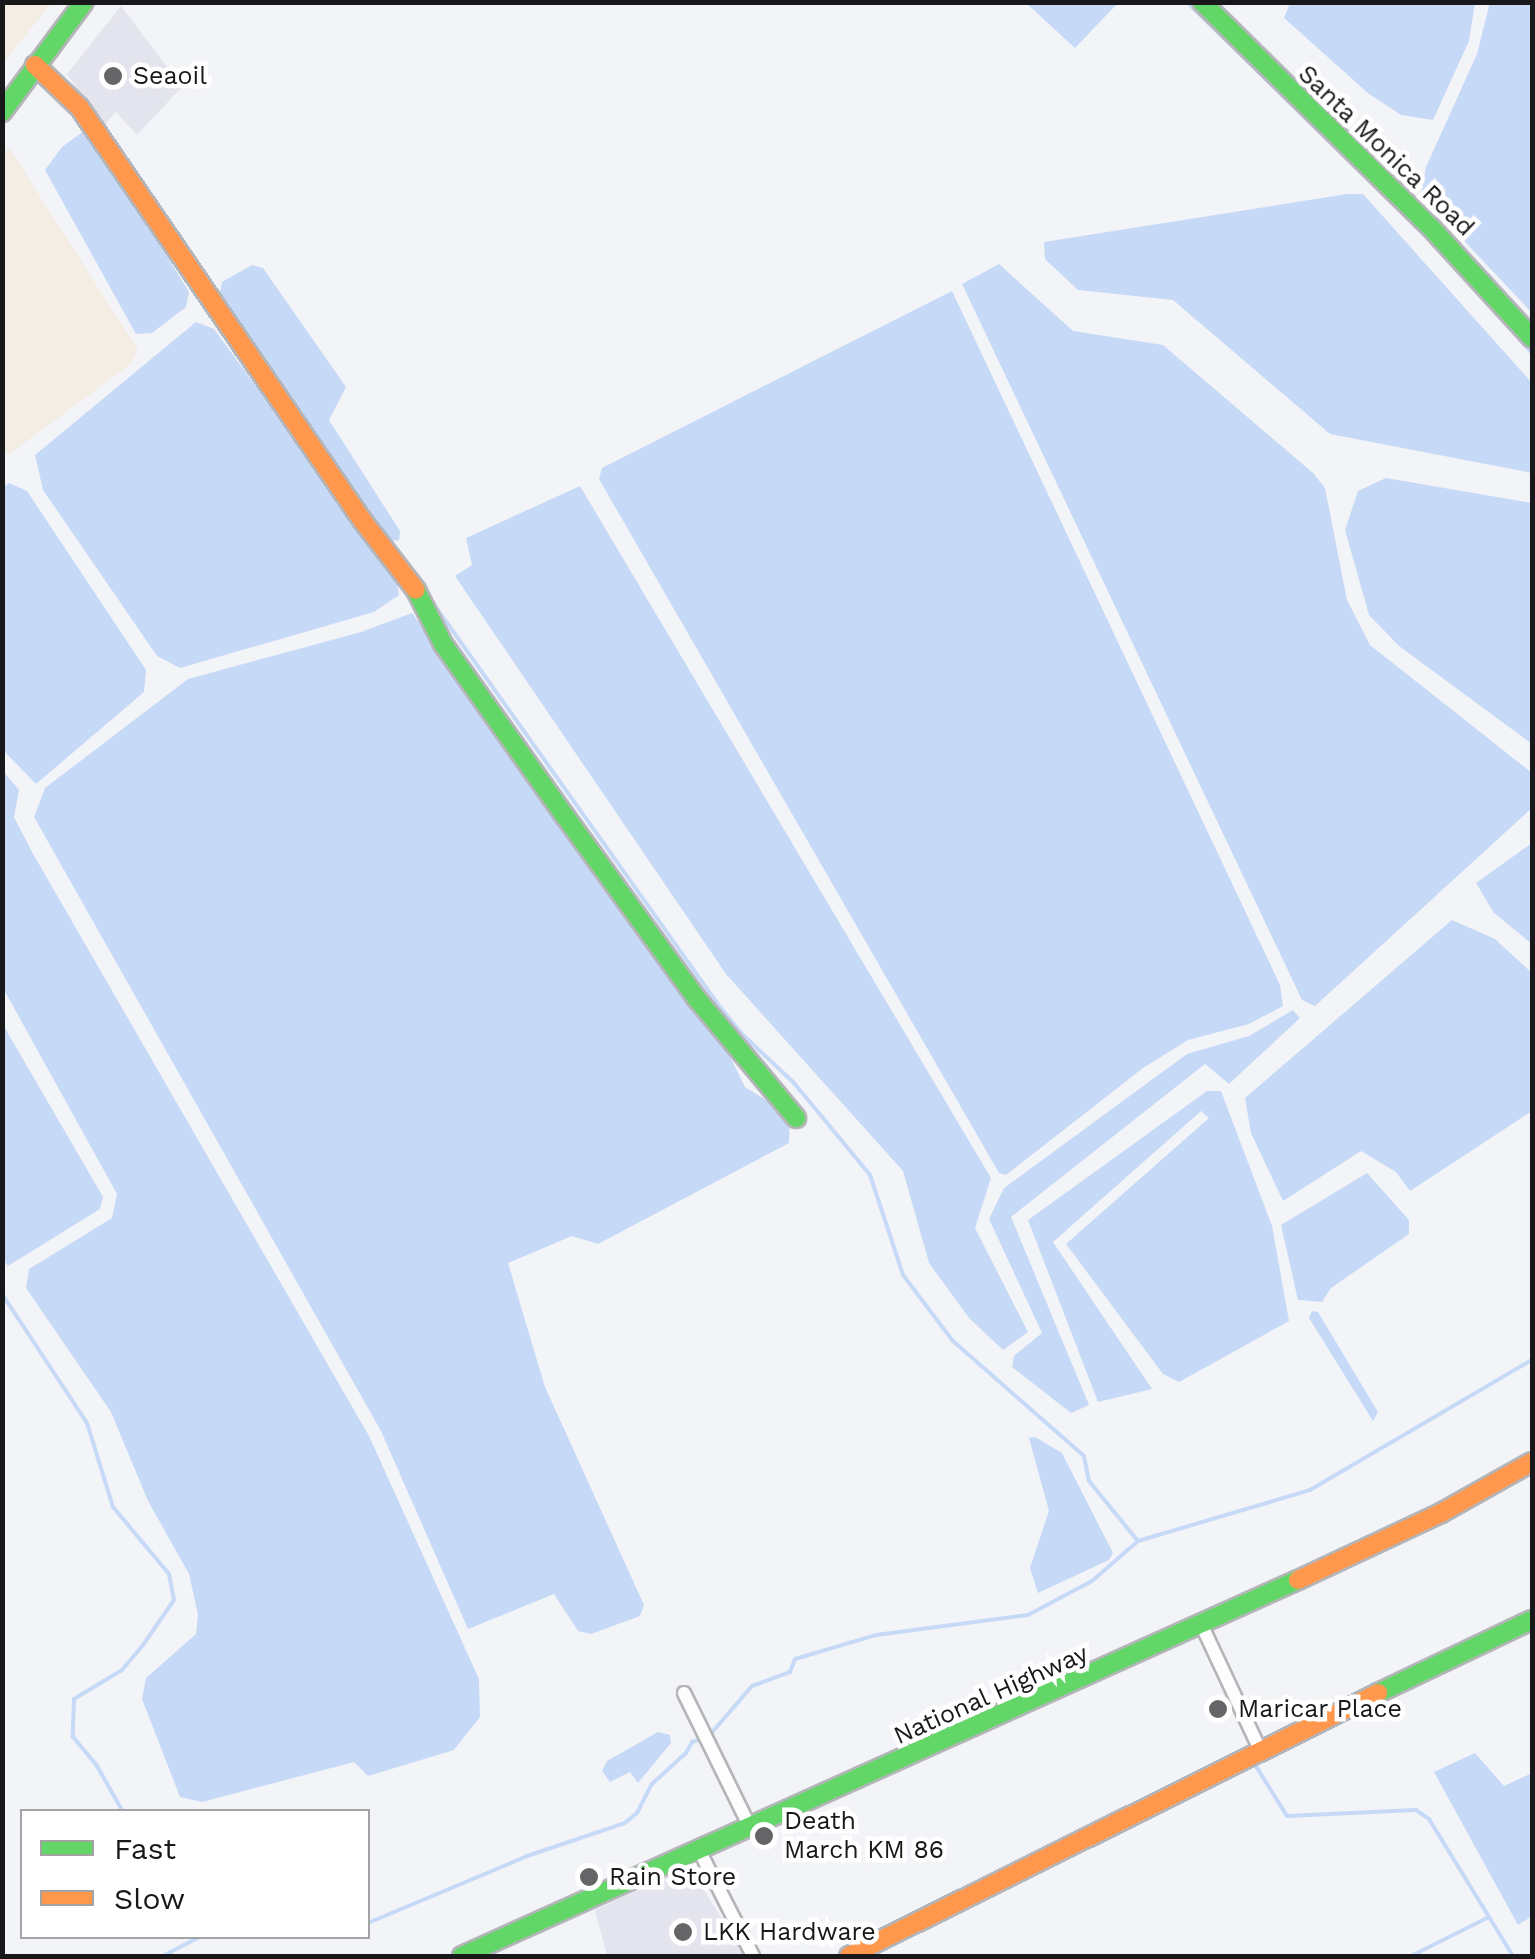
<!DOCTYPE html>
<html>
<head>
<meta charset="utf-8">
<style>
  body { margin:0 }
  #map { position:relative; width:1535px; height:1959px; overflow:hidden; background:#f3f4f8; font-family:"Work Sans",sans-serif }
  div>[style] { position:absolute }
  .built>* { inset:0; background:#e3e4ed }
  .industrial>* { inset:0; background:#f4ede4 }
  .water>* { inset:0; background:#c6d9f7 }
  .stream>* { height:4px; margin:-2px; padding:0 2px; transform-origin:2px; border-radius:2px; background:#c6d9f7 }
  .roads { filter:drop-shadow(2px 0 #b4b5b8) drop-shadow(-2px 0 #b4b5b8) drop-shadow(0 2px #b4b5b8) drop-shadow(0 -2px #b4b5b8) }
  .street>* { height:12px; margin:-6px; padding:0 6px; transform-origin:6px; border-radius:6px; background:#fdfdfe }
  .fast>* { height:18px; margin:-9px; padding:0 9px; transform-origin:9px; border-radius:9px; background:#63d668 }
  .slow>* { height:18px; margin:-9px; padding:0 9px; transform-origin:9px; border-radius:9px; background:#ff974d }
  .dots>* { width:28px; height:28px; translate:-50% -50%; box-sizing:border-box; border:5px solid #fff; border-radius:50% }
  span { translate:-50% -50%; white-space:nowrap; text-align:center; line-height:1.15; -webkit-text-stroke:9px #fff; paint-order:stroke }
  .poi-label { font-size:25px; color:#18181a }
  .left { translate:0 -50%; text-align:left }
  .street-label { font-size:25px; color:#18181a }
  .frame { position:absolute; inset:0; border:5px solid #18181a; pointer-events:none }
  .legend { position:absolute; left:20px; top:1809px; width:350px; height:130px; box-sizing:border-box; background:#fff; border:2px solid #a3a3a3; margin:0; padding:12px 18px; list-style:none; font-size:30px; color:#18181a }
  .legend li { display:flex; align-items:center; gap:20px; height:50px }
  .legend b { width:50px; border:2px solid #a3a3a3 }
</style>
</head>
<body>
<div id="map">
  <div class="built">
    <i style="clip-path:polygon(121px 6px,182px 87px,137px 135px,116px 112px,103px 126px,67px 74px)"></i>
    <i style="clip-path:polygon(689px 1866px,745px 1956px,607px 1956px,595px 1910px)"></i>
  </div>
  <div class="industrial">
    <i style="clip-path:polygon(3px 2px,52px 3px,3px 63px,2px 3px)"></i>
    <i style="clip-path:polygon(10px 149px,138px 350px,131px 364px,8px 455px,2px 448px,2px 152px)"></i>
  </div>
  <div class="water">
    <i style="clip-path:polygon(1490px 2px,1532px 3px,1532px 313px,1421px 195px,1426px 167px,1477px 54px)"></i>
    <i style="clip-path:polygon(1026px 3px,1118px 3px,1075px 48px)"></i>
    <i style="clip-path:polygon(1290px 3px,1475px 3px,1469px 41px,1433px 120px,1401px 115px,1369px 94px,1284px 18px)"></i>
    <i style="clip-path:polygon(88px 128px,189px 292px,186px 307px,152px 333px,136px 334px,45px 170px,62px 147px)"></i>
    <i style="clip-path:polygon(1347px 194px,1363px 194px,1532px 383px,1532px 473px,1330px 434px,1173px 300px,1078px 290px,1045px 259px,1044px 242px)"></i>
    <i style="clip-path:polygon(999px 264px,1073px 331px,1163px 345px,1313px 473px,1325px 488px,1347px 600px,1370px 645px,1532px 773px,1532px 808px,1315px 1006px,1302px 1000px,962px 284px)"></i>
    <i style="clip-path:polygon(252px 265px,263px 268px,346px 387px,329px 420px,400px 531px,399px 540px,390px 541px,219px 298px,222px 282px)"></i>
    <i style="clip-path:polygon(952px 291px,1280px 985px,1283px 1006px,1249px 1024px,1188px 1040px,1143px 1068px,1006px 1175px,999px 1173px,599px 479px,602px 468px)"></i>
    <i style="clip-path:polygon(196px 322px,214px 329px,396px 576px,399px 595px,374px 612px,180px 668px,157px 656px,43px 490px,35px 455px)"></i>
    <i style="clip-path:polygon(1386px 478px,1532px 503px,1532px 744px,1399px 646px,1369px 615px,1345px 530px,1358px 491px)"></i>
    <i style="clip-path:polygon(9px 483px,27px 491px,146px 670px,144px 692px,36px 784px,3px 750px,2px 488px)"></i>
    <i style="clip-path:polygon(580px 486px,991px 1178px,975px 1228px,1028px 1332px,1003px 1350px,969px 1318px,929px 1263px,903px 1171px,726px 974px,455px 576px,472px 565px,466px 538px)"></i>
    <i style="clip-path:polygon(412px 613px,690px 1007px,715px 1026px,745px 1087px,790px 1115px,789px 1143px,598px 1244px,572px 1236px,508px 1263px,545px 1387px,644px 1605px,640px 1616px,591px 1634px,578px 1631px,554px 1594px,468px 1629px,381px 1431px,34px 817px,45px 788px,188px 679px,361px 632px)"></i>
    <i style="clip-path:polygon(2px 770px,19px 790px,14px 817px,32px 852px,369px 1436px,479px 1679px,480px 1717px,454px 1750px,368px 1776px,354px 1762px,202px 1802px,180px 1797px,142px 1699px,146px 1678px,196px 1634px,198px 1615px,189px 1574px,148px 1501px,111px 1412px,26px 1288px,29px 1269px,112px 1218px,117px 1194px,3px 988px)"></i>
    <i style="clip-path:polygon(1532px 843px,1532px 944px,1494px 913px,1476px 883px)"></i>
    <i style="clip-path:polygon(1452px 920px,1495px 939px,1532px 973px,1532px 1111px,1410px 1191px,1396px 1172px,1361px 1151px,1283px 1201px,1251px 1133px,1245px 1098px)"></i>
    <i style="clip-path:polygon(1293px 1010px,1300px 1018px,1229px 1084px,1205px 1064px,1011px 1217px,1089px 1405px,1071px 1413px,1012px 1367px,1014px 1356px,1042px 1333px,989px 1219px,1004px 1188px,1187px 1054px,1249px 1036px)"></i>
    <i style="clip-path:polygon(2px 1023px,103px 1197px,100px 1209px,8px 1266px,2px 1258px)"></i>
    <i style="clip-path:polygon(1207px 1091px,1221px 1091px,1272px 1226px,1289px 1321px,1179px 1382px,1163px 1374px,1066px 1244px,1209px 1118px,1201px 1111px,1053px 1242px,1152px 1389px,1098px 1402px,1028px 1220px)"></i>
    <i style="clip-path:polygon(1367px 1173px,1409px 1220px,1409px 1234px,1331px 1288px,1322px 1302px,1298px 1300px,1281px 1225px)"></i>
    <i style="clip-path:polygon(1312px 1311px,1318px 1312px,1378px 1412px,1373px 1421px,1309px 1318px)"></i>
    <i style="clip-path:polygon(1035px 1437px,1062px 1453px,1113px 1553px,1109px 1560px,1038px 1593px,1030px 1568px,1049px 1511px,1029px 1438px)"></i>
    <i style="clip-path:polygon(658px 1732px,670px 1735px,671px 1743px,638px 1783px,630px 1772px,610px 1782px,602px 1771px,607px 1761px)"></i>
    <i style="clip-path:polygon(1475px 1753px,1504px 1786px,1532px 1773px,1532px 1916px,1518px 1925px,1434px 1772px)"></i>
  </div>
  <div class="stream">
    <i style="left:1187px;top:2px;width:339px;rotate:44.4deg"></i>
    <i style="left:1429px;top:239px;width:154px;rotate:47.9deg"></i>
    <i style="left:435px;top:606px;width:486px;rotate:54.6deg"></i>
    <i style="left:716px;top:1002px;width:40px;rotate:51deg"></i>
    <i style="left:741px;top:1033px;width:73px;rotate:43.3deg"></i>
    <i style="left:794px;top:1083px;width:119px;rotate:50.4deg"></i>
    <i style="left:870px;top:1175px;width:105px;rotate:71.7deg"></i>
    <i style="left:903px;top:1275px;width:83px;rotate:52.9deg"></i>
    <i style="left:953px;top:1341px;width:174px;rotate:41.3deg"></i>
    <i style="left:1084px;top:1456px;width:25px;rotate:79deg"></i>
    <i style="left:1089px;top:1481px;width:77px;rotate:50.8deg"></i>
    <i style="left:2px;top:1294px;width:154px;rotate:56.6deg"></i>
    <i style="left:87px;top:1423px;width:88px;rotate:72.8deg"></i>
    <i style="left:113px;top:1507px;width:87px;rotate:50.1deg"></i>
    <i style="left:169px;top:1574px;width:26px;rotate:79deg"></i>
    <i style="left:174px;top:1600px;width:55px;rotate:124.6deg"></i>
    <i style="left:143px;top:1645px;width:33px;rotate:130deg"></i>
    <i style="left:122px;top:1670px;width:56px;rotate:148.9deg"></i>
    <i style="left:74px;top:1699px;width:38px;rotate:92deg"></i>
    <i style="left:73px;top:1737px;width:38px;rotate:50deg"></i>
    <i style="left:97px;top:1766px;width:53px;rotate:60.5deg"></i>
    <i style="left:1254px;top:1763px;width:62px;rotate:58.1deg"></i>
    <i style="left:1287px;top:1816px;width:129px;rotate:-2.7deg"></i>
    <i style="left:1416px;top:1810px;width:16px;rotate:35deg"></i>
    <i style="left:1429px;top:1819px;width:161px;rotate:58.5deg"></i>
    <i style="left:368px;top:1923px;width:173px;rotate:-22.8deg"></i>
    <i style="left:527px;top:1856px;width:103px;rotate:-18.6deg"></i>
    <i style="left:625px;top:1823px;width:16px;rotate:-40deg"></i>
    <i style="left:637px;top:1813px;width:33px;rotate:-63deg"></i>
    <i style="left:652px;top:1784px;width:46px;rotate:-42.4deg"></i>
    <i style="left:686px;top:1753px;width:13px;rotate:-61deg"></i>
    <i style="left:692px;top:1742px;width:17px;rotate:-17deg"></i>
    <i style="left:708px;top:1737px;width:67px;rotate:-49.2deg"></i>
    <i style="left:752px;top:1686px;width:40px;rotate:-20.2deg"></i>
    <i style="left:790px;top:1672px;width:14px;rotate:-69deg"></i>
    <i style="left:795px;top:1659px;width:84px;rotate:-16.5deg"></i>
    <i style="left:876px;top:1635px;width:153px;rotate:-7.5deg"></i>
    <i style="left:1028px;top:1615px;width:72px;rotate:-28deg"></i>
    <i style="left:1092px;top:1581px;width:61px;rotate:-41deg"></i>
    <i style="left:1138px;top:1541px;width:179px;rotate:-16.5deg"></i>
    <i style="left:1310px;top:1490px;width:257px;rotate:-30.4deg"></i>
    <i style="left:163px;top:1956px;width:43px;rotate:-27.8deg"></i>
    <i style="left:1411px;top:1956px;width:85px;rotate:-26.6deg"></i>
  </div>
  <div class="roads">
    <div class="street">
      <i style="left:1202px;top:1626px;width:137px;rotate:64.9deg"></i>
      <i style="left:684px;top:1693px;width:154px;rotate:63.8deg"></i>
      <i style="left:699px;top:1850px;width:119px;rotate:63deg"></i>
    </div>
    <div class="fast">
      <i style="left:1202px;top:2px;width:327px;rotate:44.6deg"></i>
      <i style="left:1435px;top:232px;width:144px;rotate:47.5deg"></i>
      <i style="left:2px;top:112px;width:137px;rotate:-53.3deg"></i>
      <i style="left:416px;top:590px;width:60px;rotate:63.4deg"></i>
      <i style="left:443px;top:644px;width:211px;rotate:54.7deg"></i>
      <i style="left:565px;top:816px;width:226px;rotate:54.2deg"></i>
      <i style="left:697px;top:999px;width:155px;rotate:50.2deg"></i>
      <i style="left:1378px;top:1693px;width:170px;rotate:-25.4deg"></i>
      <i style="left:462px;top:1956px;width:917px;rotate:-24.22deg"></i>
    </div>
    <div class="slow">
      <i style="left:35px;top:65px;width:62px;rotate:43.7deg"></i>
      <i style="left:80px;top:108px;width:499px;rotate:55.6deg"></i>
      <i style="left:362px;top:520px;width:88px;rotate:52.4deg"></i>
      <i style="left:1298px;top:1580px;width:158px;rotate:-25.1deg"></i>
      <i style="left:1441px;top:1513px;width:104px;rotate:-29.3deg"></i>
      <i style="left:849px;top:1956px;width:591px;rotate:-26.43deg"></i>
    </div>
  </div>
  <div class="dots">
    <i style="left:113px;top:76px;background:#656568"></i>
    <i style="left:1218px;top:1709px;background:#656568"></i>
    <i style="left:764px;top:1836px;background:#656568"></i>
    <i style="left:589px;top:1877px;background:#656568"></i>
    <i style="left:683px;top:1932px;background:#656568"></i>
  </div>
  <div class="poi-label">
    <span class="left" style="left:133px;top:76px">Seaoil</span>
    <span class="left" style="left:1238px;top:1709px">Maricar Place</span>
    <span class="left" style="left:784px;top:1836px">Death<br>March KM 86</span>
    <span class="left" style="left:609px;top:1877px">Rain Store</span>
    <span class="left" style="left:703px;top:1932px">LKK Hardware</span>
  </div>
  <div class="street-label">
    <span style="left:1386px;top:151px;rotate:44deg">Santa Monica Road</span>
    <span style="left:991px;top:1695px;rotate:-24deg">National Highway</span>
  </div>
  <div class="frame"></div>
  <ul class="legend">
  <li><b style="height:12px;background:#63d668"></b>Fast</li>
  <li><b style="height:12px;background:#ff974d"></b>Slow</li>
  </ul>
</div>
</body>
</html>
